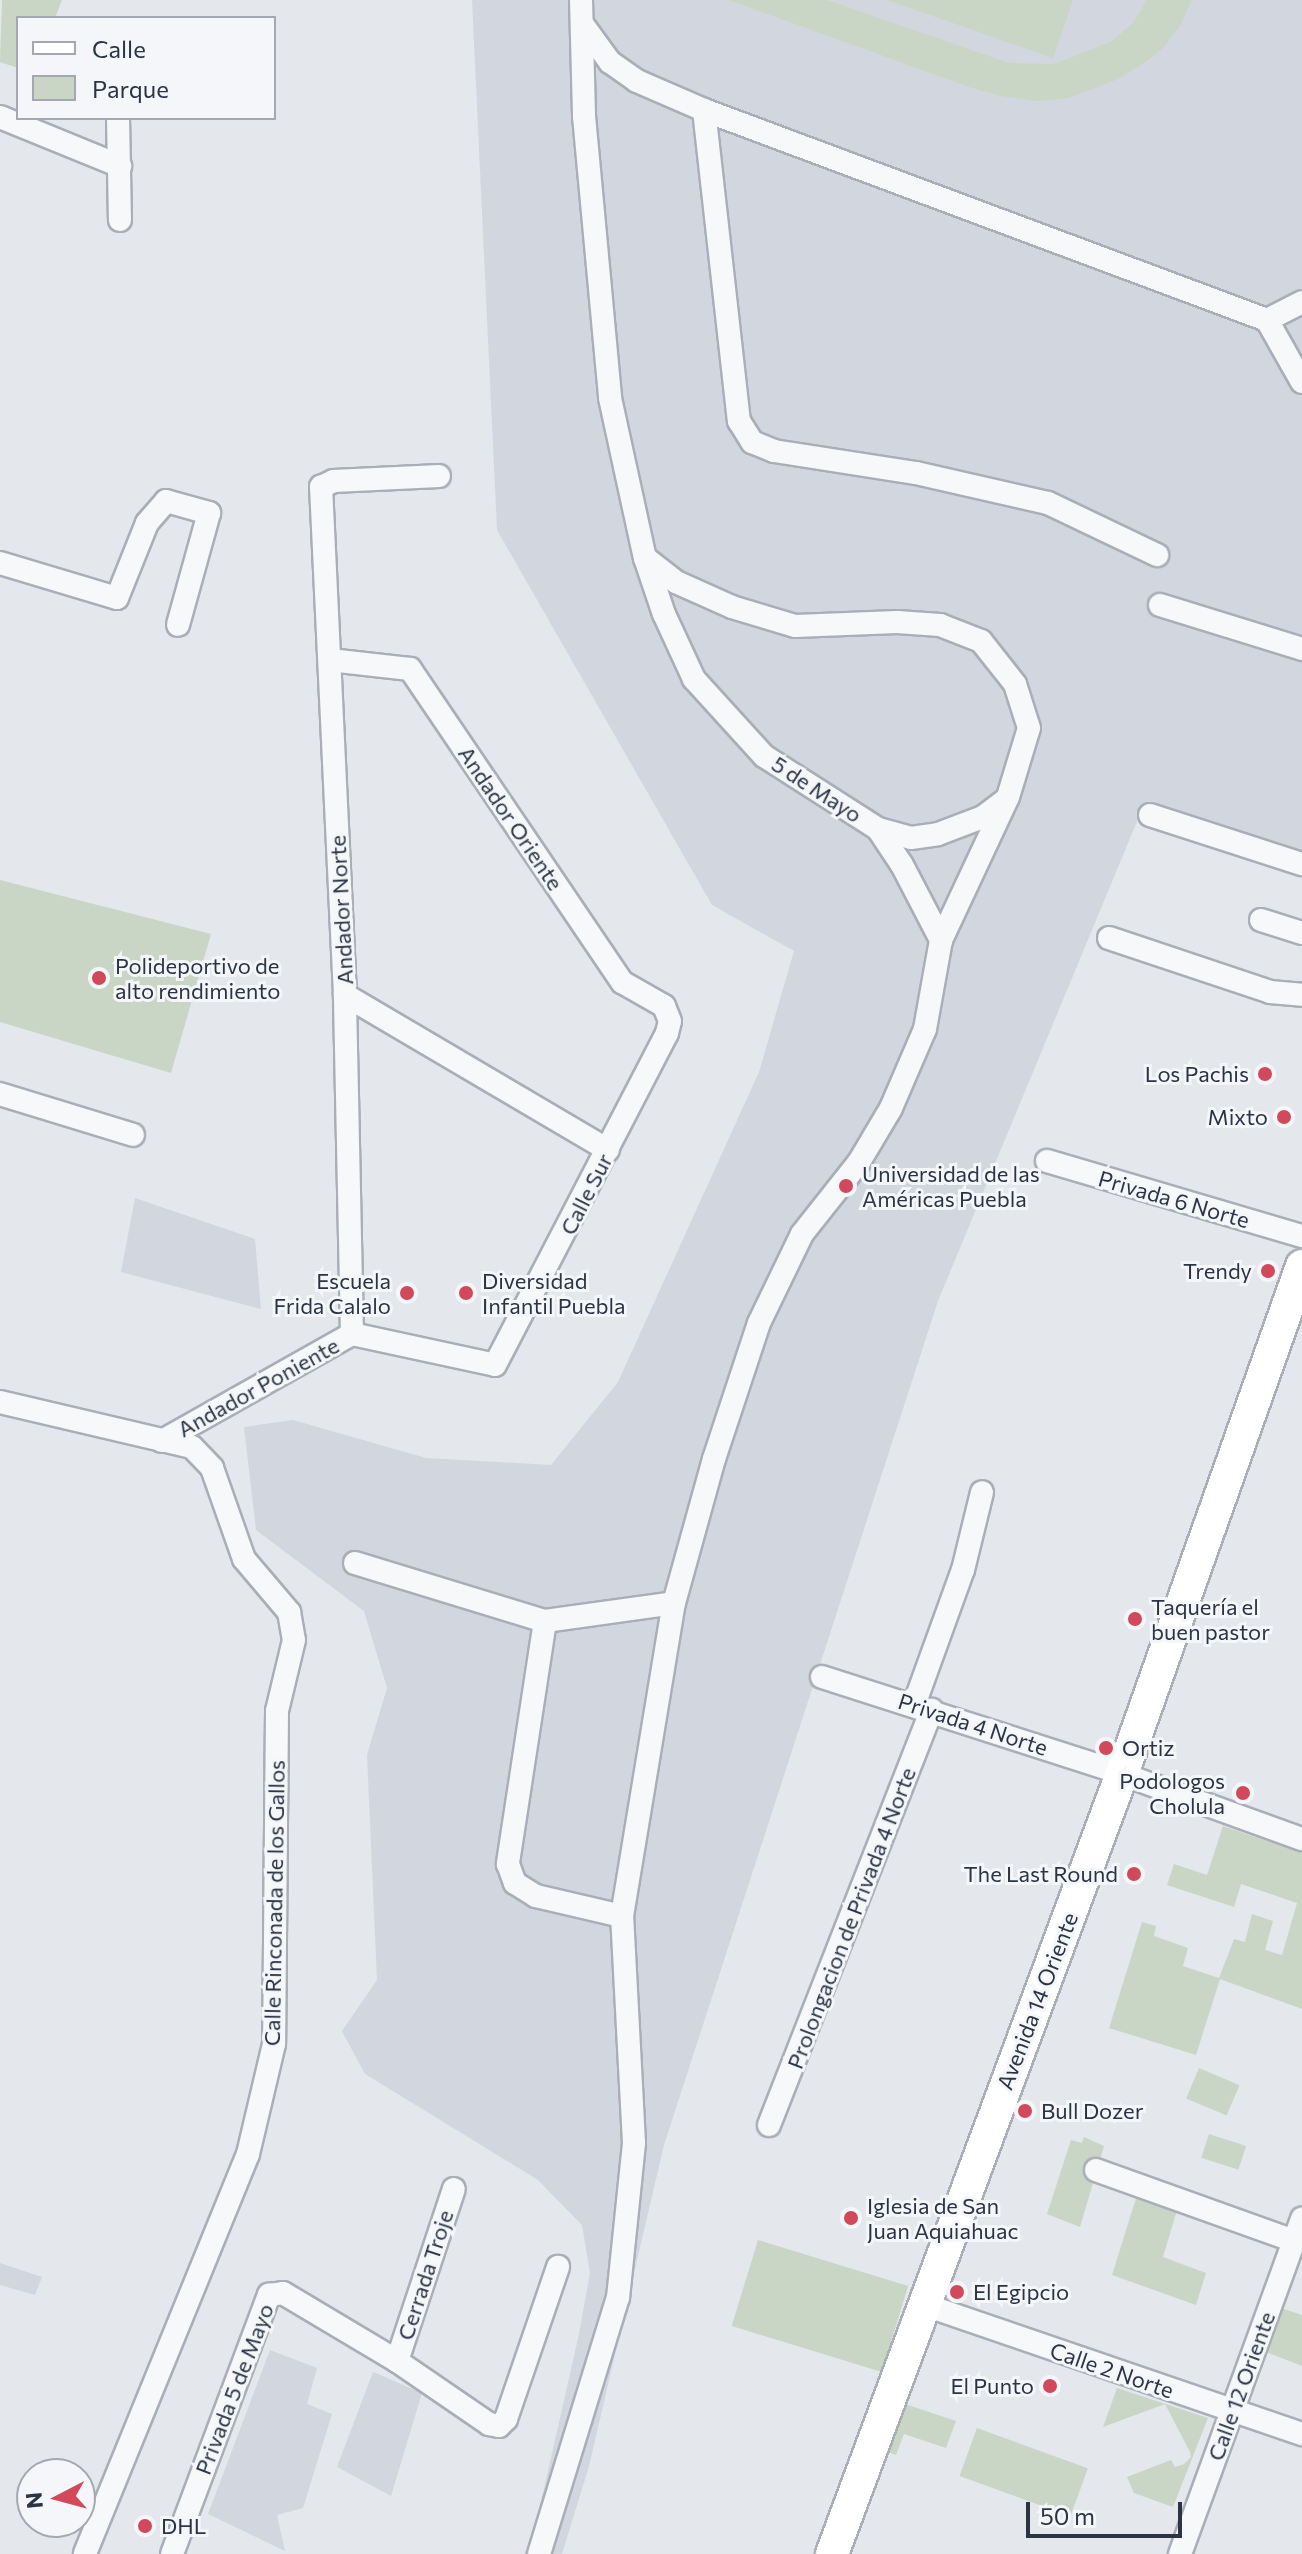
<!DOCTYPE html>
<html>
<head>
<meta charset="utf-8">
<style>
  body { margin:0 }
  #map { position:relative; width:1302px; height:2554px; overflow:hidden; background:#e4e7ec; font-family:Commissioner,sans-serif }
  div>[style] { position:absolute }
  .built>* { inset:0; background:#d2d6de }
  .green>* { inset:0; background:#c9d6c5; transform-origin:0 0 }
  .roads { filter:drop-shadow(2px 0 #a9aeb7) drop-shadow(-2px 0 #a9aeb7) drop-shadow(0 2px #a9aeb7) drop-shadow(0 -2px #a9aeb7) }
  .minor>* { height:22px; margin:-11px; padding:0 11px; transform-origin:11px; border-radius:11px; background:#f7f8fa }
  .secondary>* { height:32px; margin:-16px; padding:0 16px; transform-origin:16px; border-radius:16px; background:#fff }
  .dots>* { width:22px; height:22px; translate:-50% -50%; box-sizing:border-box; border:4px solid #f4f6f9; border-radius:50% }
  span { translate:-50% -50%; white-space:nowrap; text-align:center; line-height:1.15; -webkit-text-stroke:6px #f4f6f9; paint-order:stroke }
  .street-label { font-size:22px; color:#2b3445 }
  .poi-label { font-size:22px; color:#2b3445 }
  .left { translate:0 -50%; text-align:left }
  .right { translate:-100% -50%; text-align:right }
  .legend { position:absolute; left:16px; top:16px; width:260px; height:104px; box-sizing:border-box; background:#f4f6f9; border:2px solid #a4a8b1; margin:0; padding:10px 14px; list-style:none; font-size:24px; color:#2b3445 }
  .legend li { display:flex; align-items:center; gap:16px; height:40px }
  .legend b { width:40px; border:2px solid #a4a8b1 }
  .north { position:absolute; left:16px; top:2458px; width:80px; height:80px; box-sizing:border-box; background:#f4f6f9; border:2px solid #a4a8b1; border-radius:50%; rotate:264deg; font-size:22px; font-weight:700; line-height:32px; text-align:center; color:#2b3445 }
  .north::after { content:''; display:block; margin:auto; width:28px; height:36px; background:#d1495b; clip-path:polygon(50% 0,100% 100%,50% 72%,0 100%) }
  .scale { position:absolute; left:1026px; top:2502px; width:156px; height:36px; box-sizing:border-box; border:4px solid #2b3445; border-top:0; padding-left:10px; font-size:24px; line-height:28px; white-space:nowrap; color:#2b3445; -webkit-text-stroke:6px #f4f6f9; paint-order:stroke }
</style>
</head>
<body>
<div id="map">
  <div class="built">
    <i style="clip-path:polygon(472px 0,1302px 0,1302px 857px,1143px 807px,938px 1301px,664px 2145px,589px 2466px,562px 2554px,524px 2554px,533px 2537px,579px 2334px,590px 2273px,582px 2225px,538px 2180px,365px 2074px,342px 2031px,377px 1980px,367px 1755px,387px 1688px,364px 1611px,256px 1530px,244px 1427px,293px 1420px,426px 1458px,551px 1465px,618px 1382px,759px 1072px,794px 951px,712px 905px,497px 530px)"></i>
    <i style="clip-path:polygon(135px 1198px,255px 1239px,261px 1309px,121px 1272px)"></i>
    <i style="clip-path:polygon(0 2263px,42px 2277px,35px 2295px,0 2285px)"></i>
    <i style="clip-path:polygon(270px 2350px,317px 2368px,307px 2404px,332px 2414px,303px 2508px,277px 2515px,285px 2551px,208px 2514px)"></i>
    <i style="clip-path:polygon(373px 2372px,422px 2393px,391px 2496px,337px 2467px)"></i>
  </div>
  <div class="green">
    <i style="clip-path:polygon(2px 0,62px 0,55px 18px,18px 18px,18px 68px,0 62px)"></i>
    <i style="clip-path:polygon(729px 0,827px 0,1009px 63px,1054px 64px,1112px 41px,1133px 23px,1147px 0,1192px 0,1180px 26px,1163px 48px,1143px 64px,1116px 80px,1069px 98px,1037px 101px,1001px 96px,969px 87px)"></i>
    <i style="clip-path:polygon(887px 0,1073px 0,1053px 58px)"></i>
    <i style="clip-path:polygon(0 880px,211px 934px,171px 1073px,0 1022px)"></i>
    <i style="clip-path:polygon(1223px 1826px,1302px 1853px,1302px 2009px,1220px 1979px,1196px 2055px,1109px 2028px,1142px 1922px,1156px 1926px,1154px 1936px,1188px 1948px,1183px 1966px,1219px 1978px,1234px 1939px,1245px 1942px,1252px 1914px,1273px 1921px,1265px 1950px,1282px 1955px,1297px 1903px,1241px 1884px,1234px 1907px,1167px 1885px,1174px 1864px,1207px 1875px)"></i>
    <i style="left:1199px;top:2068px;width:44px;height:33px;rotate:23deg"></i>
    <i style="left:1209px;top:2134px;width:39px;height:25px;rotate:18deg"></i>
    <i style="clip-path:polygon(1084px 2137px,1104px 2146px,1080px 2227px,1047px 2214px,1071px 2140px,1082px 2143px)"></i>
    <i style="clip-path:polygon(1138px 2192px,1178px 2207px,1163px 2257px,1206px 2273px,1196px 2305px,1112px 2275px)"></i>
    <i style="left:758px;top:2240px;width:157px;height:90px;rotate:17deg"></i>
    <i style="clip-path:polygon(1281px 2308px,1302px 2315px,1302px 2366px,1266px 2352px)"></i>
    <i style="clip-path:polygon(1117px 2388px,1208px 2418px,1173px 2507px,1134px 2493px,1127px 2477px,1171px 2460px,1175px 2467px,1184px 2464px,1191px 2457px,1190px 2452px,1165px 2404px,1103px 2427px)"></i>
    <i style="clip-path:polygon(905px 2404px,956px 2421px,946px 2448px,904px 2434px,896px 2455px,888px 2452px)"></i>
    <i style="left:977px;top:2428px;width:118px;height:51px;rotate:20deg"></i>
  </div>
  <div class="roads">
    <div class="minor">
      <i style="left:581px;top:0;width:116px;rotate:88.5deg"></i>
      <i style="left:584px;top:116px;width:283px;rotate:84.7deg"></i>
      <i style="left:610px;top:398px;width:164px;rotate:77.7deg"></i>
      <i style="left:645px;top:558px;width:59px;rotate:71.3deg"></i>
      <i style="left:664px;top:614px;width:72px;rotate:65.2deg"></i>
      <i style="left:694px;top:679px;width:104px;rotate:47.7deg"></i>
      <i style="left:764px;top:756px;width:135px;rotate:32.6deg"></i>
      <i style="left:878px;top:829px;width:43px;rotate:56.3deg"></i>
      <i style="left:902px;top:865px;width:85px;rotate:62.5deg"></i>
      <i style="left:583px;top:25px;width:46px;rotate:53.9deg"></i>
      <i style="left:610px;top:62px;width:33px;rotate:35deg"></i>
      <i style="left:637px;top:81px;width:73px;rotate:23.4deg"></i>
      <i style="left:704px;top:110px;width:601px;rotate:20.46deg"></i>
      <i style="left:1267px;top:320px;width:71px;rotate:60.6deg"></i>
      <i style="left:704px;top:110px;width:313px;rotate:83.6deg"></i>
      <i style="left:739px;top:421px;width:25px;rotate:58deg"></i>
      <i style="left:752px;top:442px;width:24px;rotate:22deg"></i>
      <i style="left:774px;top:451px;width:144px;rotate:8.8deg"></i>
      <i style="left:916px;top:473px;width:135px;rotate:12.8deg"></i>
      <i style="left:1048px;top:503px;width:121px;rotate:25.5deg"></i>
      <i style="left:0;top:117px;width:130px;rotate:22.2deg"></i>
      <i style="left:118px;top:118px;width:102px;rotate:88.9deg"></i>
      <i style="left:1267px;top:320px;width:39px;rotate:-27deg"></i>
      <i style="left:0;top:563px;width:122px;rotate:16.7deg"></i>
      <i style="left:117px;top:598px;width:81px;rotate:-68.2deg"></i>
      <i style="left:147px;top:523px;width:29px;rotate:-49deg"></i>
      <i style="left:166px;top:501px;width:45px;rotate:15.6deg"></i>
      <i style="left:209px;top:513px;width:116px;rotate:105.5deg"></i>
      <i style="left:1160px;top:605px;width:149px;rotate:17.2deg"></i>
      <i style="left:1150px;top:815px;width:160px;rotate:17.9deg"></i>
      <i style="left:878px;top:829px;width:34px;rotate:15deg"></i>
      <i style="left:911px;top:838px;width:27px;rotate:-8deg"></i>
      <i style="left:938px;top:834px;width:48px;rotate:-20.7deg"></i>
      <i style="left:983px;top:817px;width:26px;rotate:-37deg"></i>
      <i style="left:1261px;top:920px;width:43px;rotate:17.6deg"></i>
      <i style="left:1109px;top:938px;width:170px;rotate:18.5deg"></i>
      <i style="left:1270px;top:992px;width:32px;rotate:5deg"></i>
      <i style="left:345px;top:995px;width:305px;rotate:30.5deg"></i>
      <i style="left:0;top:1094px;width:139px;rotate:17.1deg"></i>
      <i style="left:1047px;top:1161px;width:266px;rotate:16.4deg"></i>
      <i style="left:352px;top:1334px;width:339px;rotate:-91.2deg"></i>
      <i style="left:345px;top:995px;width:509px;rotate:-92.7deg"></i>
      <i style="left:321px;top:487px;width:14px;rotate:-25deg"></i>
      <i style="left:334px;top:481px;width:105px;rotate:-2.7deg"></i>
      <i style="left:0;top:1402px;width:197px;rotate:13.2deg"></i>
      <i style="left:192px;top:1447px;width:29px;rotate:46deg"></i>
      <i style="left:212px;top:1468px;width:96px;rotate:70.6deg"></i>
      <i style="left:244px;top:1559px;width:70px;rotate:49.7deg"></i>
      <i style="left:289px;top:1612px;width:28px;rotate:80deg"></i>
      <i style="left:294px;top:1640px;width:73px;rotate:103.5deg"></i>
      <i style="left:277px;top:1711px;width:333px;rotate:90.5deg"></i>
      <i style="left:274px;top:2044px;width:113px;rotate:103.3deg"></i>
      <i style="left:248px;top:2154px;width:432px;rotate:112.2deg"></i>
      <i style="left:162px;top:1441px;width:218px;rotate:-29.4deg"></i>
      <i style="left:352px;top:1334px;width:146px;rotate:12.2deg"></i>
      <i style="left:495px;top:1365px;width:374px;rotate:-62.6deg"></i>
      <i style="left:667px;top:1033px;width:12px;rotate:-76deg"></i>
      <i style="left:670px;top:1021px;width:16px;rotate:-112deg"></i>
      <i style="left:664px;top:1006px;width:48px;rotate:-150.3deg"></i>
      <i style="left:622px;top:982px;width:378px;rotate:-124.1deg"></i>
      <i style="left:410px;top:669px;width:81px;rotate:-173.6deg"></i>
      <i style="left:355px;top:1563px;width:199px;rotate:17deg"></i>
      <i style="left:545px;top:1621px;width:130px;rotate:-7.9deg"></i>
      <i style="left:545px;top:1621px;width:246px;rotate:98.7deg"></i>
      <i style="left:508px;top:1864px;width:20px;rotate:70deg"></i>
      <i style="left:515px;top:1883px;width:25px;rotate:32deg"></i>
      <i style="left:536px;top:1896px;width:88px;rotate:13.1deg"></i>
      <i style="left:822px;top:1677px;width:304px;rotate:17.8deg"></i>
      <i style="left:1111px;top:1770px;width:203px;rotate:19.9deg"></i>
      <i style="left:914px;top:1705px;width:144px;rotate:-70.1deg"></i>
      <i style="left:963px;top:1570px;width:80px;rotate:-76.3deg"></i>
      <i style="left:769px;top:2125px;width:446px;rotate:-68.6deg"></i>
      <i style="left:1096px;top:2170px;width:210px;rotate:19.7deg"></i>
      <i style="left:922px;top:2304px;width:402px;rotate:18.9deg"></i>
      <i style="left:397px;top:2361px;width:181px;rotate:-71.7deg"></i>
      <i style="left:172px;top:2554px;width:277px;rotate:-69.5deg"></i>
      <i style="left:269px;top:2295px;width:14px;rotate:-8deg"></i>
      <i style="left:283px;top:2293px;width:133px;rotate:30.8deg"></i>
      <i style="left:397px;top:2361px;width:112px;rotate:34.4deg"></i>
      <i style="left:489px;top:2424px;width:10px;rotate:11deg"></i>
      <i style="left:499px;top:2426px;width:10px;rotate:-45deg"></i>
      <i style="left:506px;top:2419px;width:161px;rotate:-71.1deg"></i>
      <i style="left:539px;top:2554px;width:268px;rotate:-72.9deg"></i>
      <i style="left:618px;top:2298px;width:156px;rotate:-84.1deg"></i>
      <i style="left:634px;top:2143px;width:227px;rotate:-93deg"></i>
      <i style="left:622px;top:1916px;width:317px;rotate:-80.6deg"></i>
      <i style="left:674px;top:1603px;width:149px;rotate:-74.5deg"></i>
      <i style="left:714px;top:1459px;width:143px;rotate:-71.7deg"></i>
      <i style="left:759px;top:1323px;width:99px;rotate:-64.2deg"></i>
      <i style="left:802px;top:1234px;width:92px;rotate:-51.6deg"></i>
      <i style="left:859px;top:1162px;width:63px;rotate:-59.3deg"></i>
      <i style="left:891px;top:1108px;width:86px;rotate:-66.7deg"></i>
      <i style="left:925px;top:1029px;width:90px;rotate:-79.8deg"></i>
      <i style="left:941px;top:940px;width:158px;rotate:-64.9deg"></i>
      <i style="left:1008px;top:797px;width:72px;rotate:-73.1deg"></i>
      <i style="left:1029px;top:728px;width:46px;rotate:-107.7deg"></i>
      <i style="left:1015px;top:684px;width:55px;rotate:-128.3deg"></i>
      <i style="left:981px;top:641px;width:44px;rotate:-158.7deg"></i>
      <i style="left:940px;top:625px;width:43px;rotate:-176deg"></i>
      <i style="left:897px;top:622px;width:102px;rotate:177.8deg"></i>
      <i style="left:795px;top:626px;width:66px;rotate:-163.2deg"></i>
      <i style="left:732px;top:607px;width:61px;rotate:-155.9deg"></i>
      <i style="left:676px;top:582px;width:39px;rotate:-142deg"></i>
      <i style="left:1180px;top:2554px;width:357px;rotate:-70deg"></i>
    </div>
    <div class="secondary">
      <i style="left:832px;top:2554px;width:832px;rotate:-69.61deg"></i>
      <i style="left:1122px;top:1774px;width:539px;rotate:-70.49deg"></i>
    </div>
  </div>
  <div class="dots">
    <i style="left:99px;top:978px;background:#d1495b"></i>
    <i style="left:1265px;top:1074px;background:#d1495b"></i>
    <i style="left:1284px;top:1117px;background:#d1495b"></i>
    <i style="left:846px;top:1186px;background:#d1495b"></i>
    <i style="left:1268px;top:1271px;background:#d1495b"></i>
    <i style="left:407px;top:1293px;background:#d1495b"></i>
    <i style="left:466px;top:1293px;background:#d1495b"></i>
    <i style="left:1135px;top:1619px;background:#d1495b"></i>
    <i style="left:1106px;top:1748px;background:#d1495b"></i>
    <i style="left:1243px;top:1793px;background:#d1495b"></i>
    <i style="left:1134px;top:1874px;background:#d1495b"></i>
    <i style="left:1025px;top:2111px;background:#d1495b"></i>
    <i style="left:851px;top:2218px;background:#d1495b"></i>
    <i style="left:957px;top:2292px;background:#d1495b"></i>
    <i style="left:1050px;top:2386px;background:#d1495b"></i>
    <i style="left:145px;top:2526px;background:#d1495b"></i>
  </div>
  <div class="street-label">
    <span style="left:817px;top:789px;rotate:33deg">5 de Mayo</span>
    <span style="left:511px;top:818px;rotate:56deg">Andador Oriente</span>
    <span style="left:341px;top:910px;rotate:-93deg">Andador Norte</span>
    <span style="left:586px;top:1194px;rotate:-63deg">Calle Sur</span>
    <span style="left:1174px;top:1199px;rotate:16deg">Privada 6 Norte</span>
    <span style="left:258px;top:1387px;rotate:-29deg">Andador Poniente</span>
    <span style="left:973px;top:1724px;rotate:18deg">Privada 4 Norte</span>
    <span style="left:274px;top:1903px;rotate:-89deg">Calle Rinconada de los Gallos</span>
    <span style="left:851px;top:1918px;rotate:-69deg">Prolongacion de Privada 4 Norte</span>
    <span style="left:1037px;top:2001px;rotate:-69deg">Avenida 14 Oriente</span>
    <span style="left:425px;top:2275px;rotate:-72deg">Cerrada Troje</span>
    <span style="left:1112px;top:2370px;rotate:19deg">Calle 2 Norte</span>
    <span style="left:1241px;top:2386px;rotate:-70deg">Calle 12 Oriente</span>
    <span style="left:234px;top:2389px;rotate:-69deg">Privada 5 de Mayo</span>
  </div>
  <div class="poi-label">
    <span class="left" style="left:115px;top:978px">Polideportivo de<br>alto rendimiento</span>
    <span class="right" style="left:1249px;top:1074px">Los Pachis</span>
    <span class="right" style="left:1268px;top:1117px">Mixto</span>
    <span class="left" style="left:862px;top:1186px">Universidad de las<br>Américas Puebla</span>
    <span class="right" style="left:1252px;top:1271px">Trendy</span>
    <span class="right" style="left:391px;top:1293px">Escuela<br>Frida Calalo</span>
    <span class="left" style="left:482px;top:1293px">Diversidad<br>Infantil Puebla</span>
    <span class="left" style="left:1151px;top:1619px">Taquería el<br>buen pastor</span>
    <span class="left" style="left:1122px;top:1748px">Ortiz</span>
    <span class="right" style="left:1225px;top:1793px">Podologos<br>Cholula</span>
    <span class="right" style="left:1118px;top:1874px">The Last Round</span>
    <span class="left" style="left:1041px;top:2111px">Bull Dozer</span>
    <span class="left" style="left:867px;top:2218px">Iglesia de San<br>Juan Aquiahuac</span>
    <span class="left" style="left:973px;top:2292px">El Egipcio</span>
    <span class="right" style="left:1034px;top:2386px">El Punto</span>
    <span class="left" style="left:161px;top:2526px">DHL</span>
  </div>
  <ul class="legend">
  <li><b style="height:10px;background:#fff"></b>Calle</li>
  <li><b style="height:22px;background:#c9d6c5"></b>Parque</li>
  </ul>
  <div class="north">N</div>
  <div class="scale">50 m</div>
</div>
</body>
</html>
